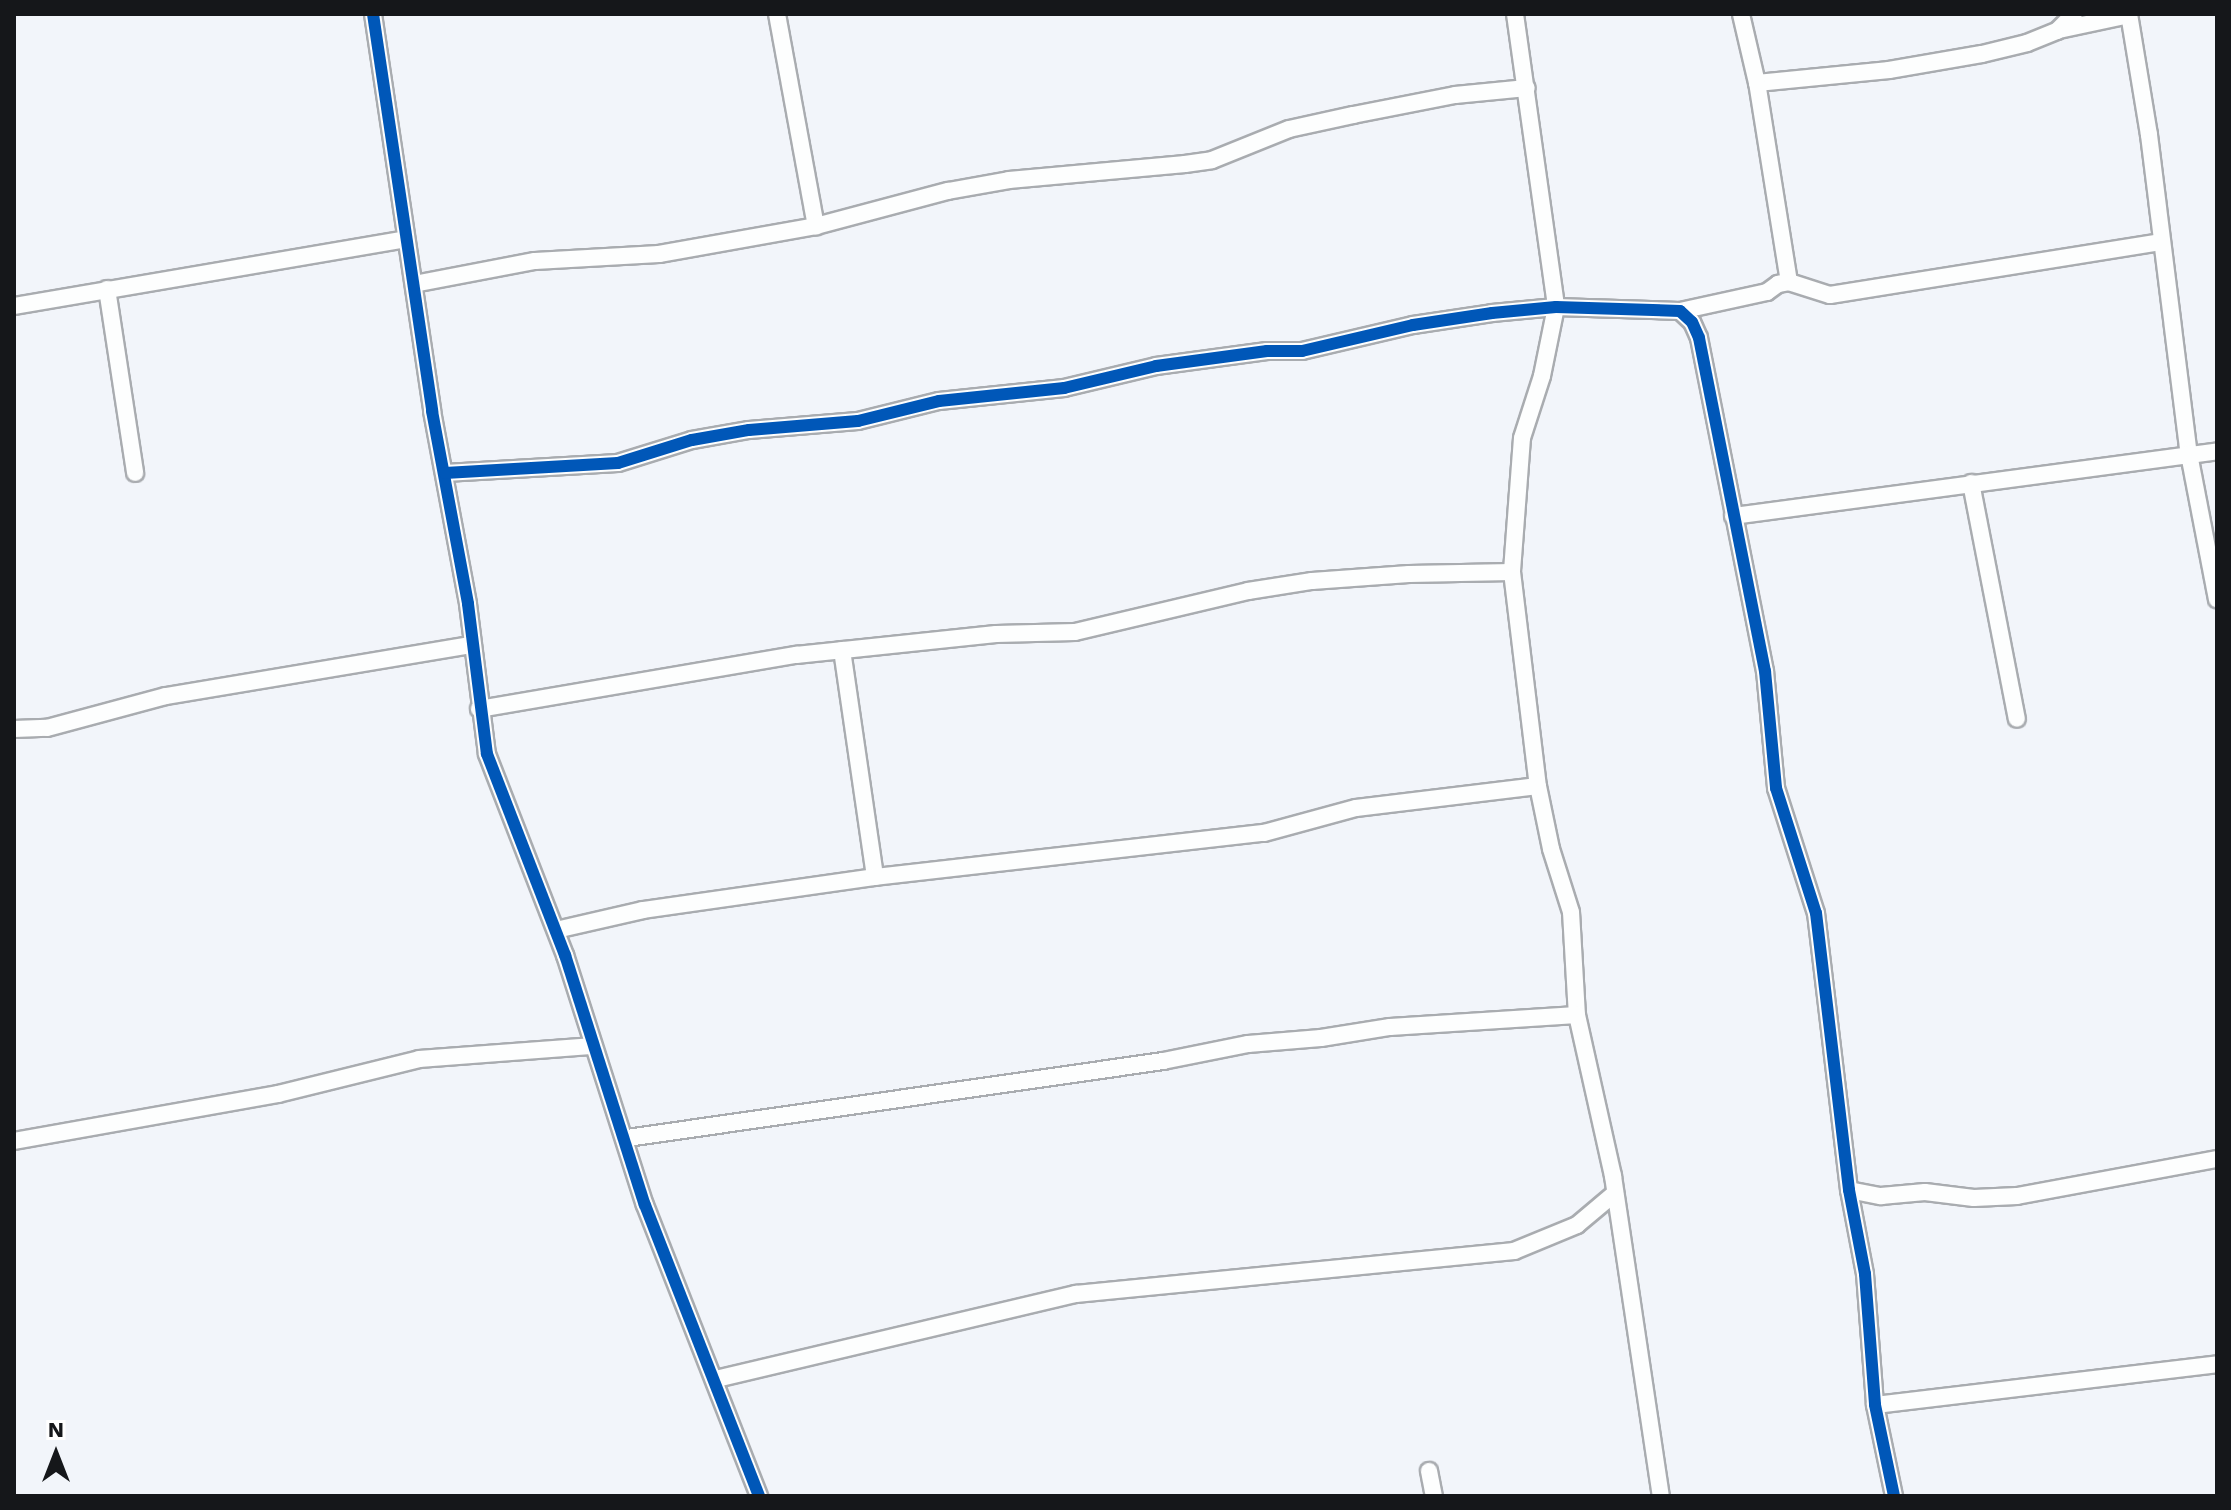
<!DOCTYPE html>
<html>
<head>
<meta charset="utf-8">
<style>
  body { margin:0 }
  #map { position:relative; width:2231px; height:1510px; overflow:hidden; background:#f2f5fa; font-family:"Work Sans",sans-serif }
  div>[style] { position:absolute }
  .roads { filter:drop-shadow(2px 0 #a9acb0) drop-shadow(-2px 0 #a9acb0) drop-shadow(0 2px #a9acb0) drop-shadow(0 -2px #a9acb0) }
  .street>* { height:16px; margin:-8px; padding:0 8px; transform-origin:8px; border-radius:8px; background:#fdfefe }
  .cycleway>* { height:12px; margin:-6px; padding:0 6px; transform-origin:6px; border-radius:6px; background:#0057b8 }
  span { translate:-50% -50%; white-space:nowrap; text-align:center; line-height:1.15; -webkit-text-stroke:6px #fff; paint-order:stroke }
  .frame { position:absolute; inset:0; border:16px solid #15171a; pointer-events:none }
  .north { position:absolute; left:16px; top:1414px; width:80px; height:80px; -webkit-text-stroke:6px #fff; paint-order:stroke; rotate:0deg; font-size:22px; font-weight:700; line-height:32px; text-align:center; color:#15171a }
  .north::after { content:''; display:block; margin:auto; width:28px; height:36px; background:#15171a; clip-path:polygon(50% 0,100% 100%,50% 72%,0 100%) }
</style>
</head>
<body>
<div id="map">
  <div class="roads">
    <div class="street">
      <i style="left:373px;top:14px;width:401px;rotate:81.5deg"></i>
      <i style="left:432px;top:411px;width:196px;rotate:79.4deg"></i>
      <i style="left:468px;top:604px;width:151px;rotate:82.8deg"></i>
      <i style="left:487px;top:754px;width:216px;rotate:68.8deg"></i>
      <i style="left:565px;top:955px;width:262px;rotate:72.3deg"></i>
      <i style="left:645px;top:1205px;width:313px;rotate:68.6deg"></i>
      <i style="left:777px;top:14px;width:216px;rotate:79.6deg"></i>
      <i style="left:1515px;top:14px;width:296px;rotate:82deg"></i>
      <i style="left:1556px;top:307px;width:70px;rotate:101.5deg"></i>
      <i style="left:1542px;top:376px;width:65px;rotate:107.9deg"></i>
      <i style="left:1522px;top:438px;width:134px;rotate:94.3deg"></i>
      <i style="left:1512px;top:572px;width:216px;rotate:83.1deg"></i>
      <i style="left:1538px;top:786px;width:64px;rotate:78.3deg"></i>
      <i style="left:1551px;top:849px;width:66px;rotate:72.4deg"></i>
      <i style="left:1571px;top:912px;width:103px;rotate:86.7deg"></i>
      <i style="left:1577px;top:1015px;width:165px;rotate:77.4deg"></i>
      <i style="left:1613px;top:1176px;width:324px;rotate:81.5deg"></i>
      <i style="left:2129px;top:14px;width:123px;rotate:80.6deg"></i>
      <i style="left:2149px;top:135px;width:321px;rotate:82.9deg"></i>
      <i style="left:2189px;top:454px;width:148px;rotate:79.1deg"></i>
      <i style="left:2059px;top:30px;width:72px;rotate:-12.1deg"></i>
      <i style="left:1757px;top:83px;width:133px;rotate:-5.6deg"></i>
      <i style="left:1889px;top:70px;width:94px;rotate:-9.8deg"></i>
      <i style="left:1982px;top:54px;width:46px;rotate:-13.7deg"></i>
      <i style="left:2027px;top:43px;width:32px;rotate:-22deg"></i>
      <i style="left:2057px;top:31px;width:24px;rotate:-45deg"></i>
      <i style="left:1789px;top:282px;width:43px;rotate:17.6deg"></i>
      <i style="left:1830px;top:295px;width:336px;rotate:-9.1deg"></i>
      <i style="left:414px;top:284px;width:123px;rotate:-10.8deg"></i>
      <i style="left:535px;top:261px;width:124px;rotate:-3.2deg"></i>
      <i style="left:659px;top:254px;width:159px;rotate:-10.1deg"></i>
      <i style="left:816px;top:226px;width:137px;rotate:-14.9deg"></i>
      <i style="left:948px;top:191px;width:62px;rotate:-10.2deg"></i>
      <i style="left:1009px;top:180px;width:177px;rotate:-5.2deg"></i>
      <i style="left:1185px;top:164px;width:27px;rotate:-8deg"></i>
      <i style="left:1212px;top:160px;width:83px;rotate:-21.9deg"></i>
      <i style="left:1289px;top:129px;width:66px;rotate:-12.3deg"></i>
      <i style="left:1353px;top:115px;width:104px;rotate:-11.1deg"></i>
      <i style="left:1455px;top:95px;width:72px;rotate:-5.6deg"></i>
      <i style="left:107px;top:289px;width:186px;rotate:81.3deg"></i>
      <i style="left:14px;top:306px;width:397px;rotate:-9.7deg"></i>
      <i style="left:1680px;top:311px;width:89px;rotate:-12.3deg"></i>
      <i style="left:1767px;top:292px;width:14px;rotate:-36deg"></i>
      <i style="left:1778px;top:284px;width:11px;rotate:-10deg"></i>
      <i style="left:1789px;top:282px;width:202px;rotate:-99.1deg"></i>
      <i style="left:1757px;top:83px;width:71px;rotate:-103.1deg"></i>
      <i style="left:445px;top:473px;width:173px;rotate:-3.3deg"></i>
      <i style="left:618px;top:463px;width:77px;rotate:-17.3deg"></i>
      <i style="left:692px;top:440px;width:58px;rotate:-10deg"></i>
      <i style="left:749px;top:430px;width:109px;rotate:-4.7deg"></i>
      <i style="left:858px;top:421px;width:83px;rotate:-13.9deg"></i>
      <i style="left:939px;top:401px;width:126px;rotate:-5.9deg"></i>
      <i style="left:1064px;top:388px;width:95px;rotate:-13.4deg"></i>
      <i style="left:1156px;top:366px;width:112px;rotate:-7.7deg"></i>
      <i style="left:1267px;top:351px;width:35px"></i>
      <i style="left:1302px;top:351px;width:114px;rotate:-13.2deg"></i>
      <i style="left:1413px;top:325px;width:80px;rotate:-8.6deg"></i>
      <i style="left:1492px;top:313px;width:64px;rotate:-5.4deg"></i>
      <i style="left:1556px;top:307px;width:124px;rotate:1.8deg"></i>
      <i style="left:1680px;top:311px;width:16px;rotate:43deg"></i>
      <i style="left:1692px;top:322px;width:17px;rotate:66deg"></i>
      <i style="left:1699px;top:338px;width:339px;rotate:78.8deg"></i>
      <i style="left:1765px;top:671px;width:118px;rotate:84.6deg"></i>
      <i style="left:1776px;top:788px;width:131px;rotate:72.3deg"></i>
      <i style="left:1816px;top:913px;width:279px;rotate:83.2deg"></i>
      <i style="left:1849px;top:1190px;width:86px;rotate:79.2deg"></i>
      <i style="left:1865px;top:1274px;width:131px;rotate:85.6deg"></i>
      <i style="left:1875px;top:1405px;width:93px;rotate:78.2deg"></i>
      <i style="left:1971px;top:483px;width:240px;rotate:79deg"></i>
      <i style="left:1733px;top:516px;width:488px;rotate:-7.6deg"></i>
      <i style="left:842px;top:650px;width:229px;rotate:81.7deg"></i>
      <i style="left:479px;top:709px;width:322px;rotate:-9.7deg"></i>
      <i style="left:796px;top:655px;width:201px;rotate:-6deg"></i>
      <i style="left:996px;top:634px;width:79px;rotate:-1.5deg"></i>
      <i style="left:1075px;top:632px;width:178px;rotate:-13.3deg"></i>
      <i style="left:1248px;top:591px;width:65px;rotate:-8.9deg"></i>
      <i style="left:1312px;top:581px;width:97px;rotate:-4.1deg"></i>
      <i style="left:1409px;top:574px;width:103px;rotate:-1.1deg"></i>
      <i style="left:14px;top:729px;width:33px;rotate:-2deg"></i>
      <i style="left:47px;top:728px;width:123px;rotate:-15.1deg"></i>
      <i style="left:166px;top:696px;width:310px;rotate:-9.5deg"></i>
      <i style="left:556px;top:930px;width:89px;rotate:-12.9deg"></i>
      <i style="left:643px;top:910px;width:234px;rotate:-8.1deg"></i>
      <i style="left:875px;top:877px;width:391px;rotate:-6.5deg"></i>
      <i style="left:1264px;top:833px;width:95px;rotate:-15.2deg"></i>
      <i style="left:1356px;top:808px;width:183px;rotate:-6.9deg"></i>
      <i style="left:627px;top:1138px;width:542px;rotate:-8.17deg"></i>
      <i style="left:1163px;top:1061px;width:87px;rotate:-11.3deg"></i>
      <i style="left:1248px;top:1044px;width:73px;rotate:-4.7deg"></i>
      <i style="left:1321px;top:1038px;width:70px;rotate:-9.1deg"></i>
      <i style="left:1390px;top:1027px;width:187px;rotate:-3.7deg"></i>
      <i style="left:14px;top:1141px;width:268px;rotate:-10.1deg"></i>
      <i style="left:278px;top:1094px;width:145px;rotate:-13.9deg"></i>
      <i style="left:419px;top:1059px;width:172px;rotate:-4.3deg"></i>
      <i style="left:1849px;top:1190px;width:33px;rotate:11deg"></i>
      <i style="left:1881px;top:1196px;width:44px;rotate:-5.2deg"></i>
      <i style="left:1925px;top:1192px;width:49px;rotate:7deg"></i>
      <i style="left:1974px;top:1198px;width:43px;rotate:-2.7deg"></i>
      <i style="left:2017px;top:1196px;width:203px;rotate:-10.5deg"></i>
      <i style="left:716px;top:1379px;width:370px;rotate:-13.3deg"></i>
      <i style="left:1076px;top:1294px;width:440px;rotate:-5.6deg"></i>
      <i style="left:1514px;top:1251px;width:68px;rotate:-22.4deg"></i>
      <i style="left:1577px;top:1225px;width:50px;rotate:-40.1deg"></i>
      <i style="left:1875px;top:1405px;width:344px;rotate:-6.8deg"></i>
      <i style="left:1429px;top:1471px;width:25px;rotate:79deg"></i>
    </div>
  </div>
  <div class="cycleway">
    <i style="left:373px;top:14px;width:401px;rotate:81.5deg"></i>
    <i style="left:432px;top:411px;width:196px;rotate:79.4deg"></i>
    <i style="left:468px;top:604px;width:151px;rotate:82.8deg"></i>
    <i style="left:487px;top:754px;width:216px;rotate:68.8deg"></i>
    <i style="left:565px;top:955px;width:262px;rotate:72.3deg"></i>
    <i style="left:645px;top:1205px;width:313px;rotate:68.6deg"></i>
    <i style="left:445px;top:473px;width:173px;rotate:-3.3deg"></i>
    <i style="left:618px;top:463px;width:77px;rotate:-17.3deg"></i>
    <i style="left:692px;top:440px;width:58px;rotate:-10deg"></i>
    <i style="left:749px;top:430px;width:109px;rotate:-4.7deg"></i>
    <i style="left:858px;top:421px;width:83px;rotate:-13.9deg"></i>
    <i style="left:939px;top:401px;width:126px;rotate:-5.9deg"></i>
    <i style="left:1064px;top:388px;width:95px;rotate:-13.4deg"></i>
    <i style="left:1156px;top:366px;width:112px;rotate:-7.7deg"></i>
    <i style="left:1267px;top:351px;width:35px"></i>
    <i style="left:1302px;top:351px;width:114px;rotate:-13.2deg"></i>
    <i style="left:1413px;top:325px;width:80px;rotate:-8.6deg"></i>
    <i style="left:1492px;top:313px;width:64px;rotate:-5.4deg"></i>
    <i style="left:1556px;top:307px;width:124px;rotate:1.8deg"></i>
    <i style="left:1680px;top:311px;width:16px;rotate:43deg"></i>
    <i style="left:1692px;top:322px;width:17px;rotate:66deg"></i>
    <i style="left:1699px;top:338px;width:339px;rotate:78.8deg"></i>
    <i style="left:1765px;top:671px;width:118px;rotate:84.6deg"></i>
    <i style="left:1776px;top:788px;width:131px;rotate:72.3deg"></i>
    <i style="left:1816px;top:913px;width:279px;rotate:83.2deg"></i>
    <i style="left:1849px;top:1190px;width:86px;rotate:79.2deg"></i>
    <i style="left:1865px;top:1274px;width:131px;rotate:85.6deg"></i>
    <i style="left:1875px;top:1405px;width:93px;rotate:78.2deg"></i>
  </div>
  <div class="frame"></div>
  <div class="north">N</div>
</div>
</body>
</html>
